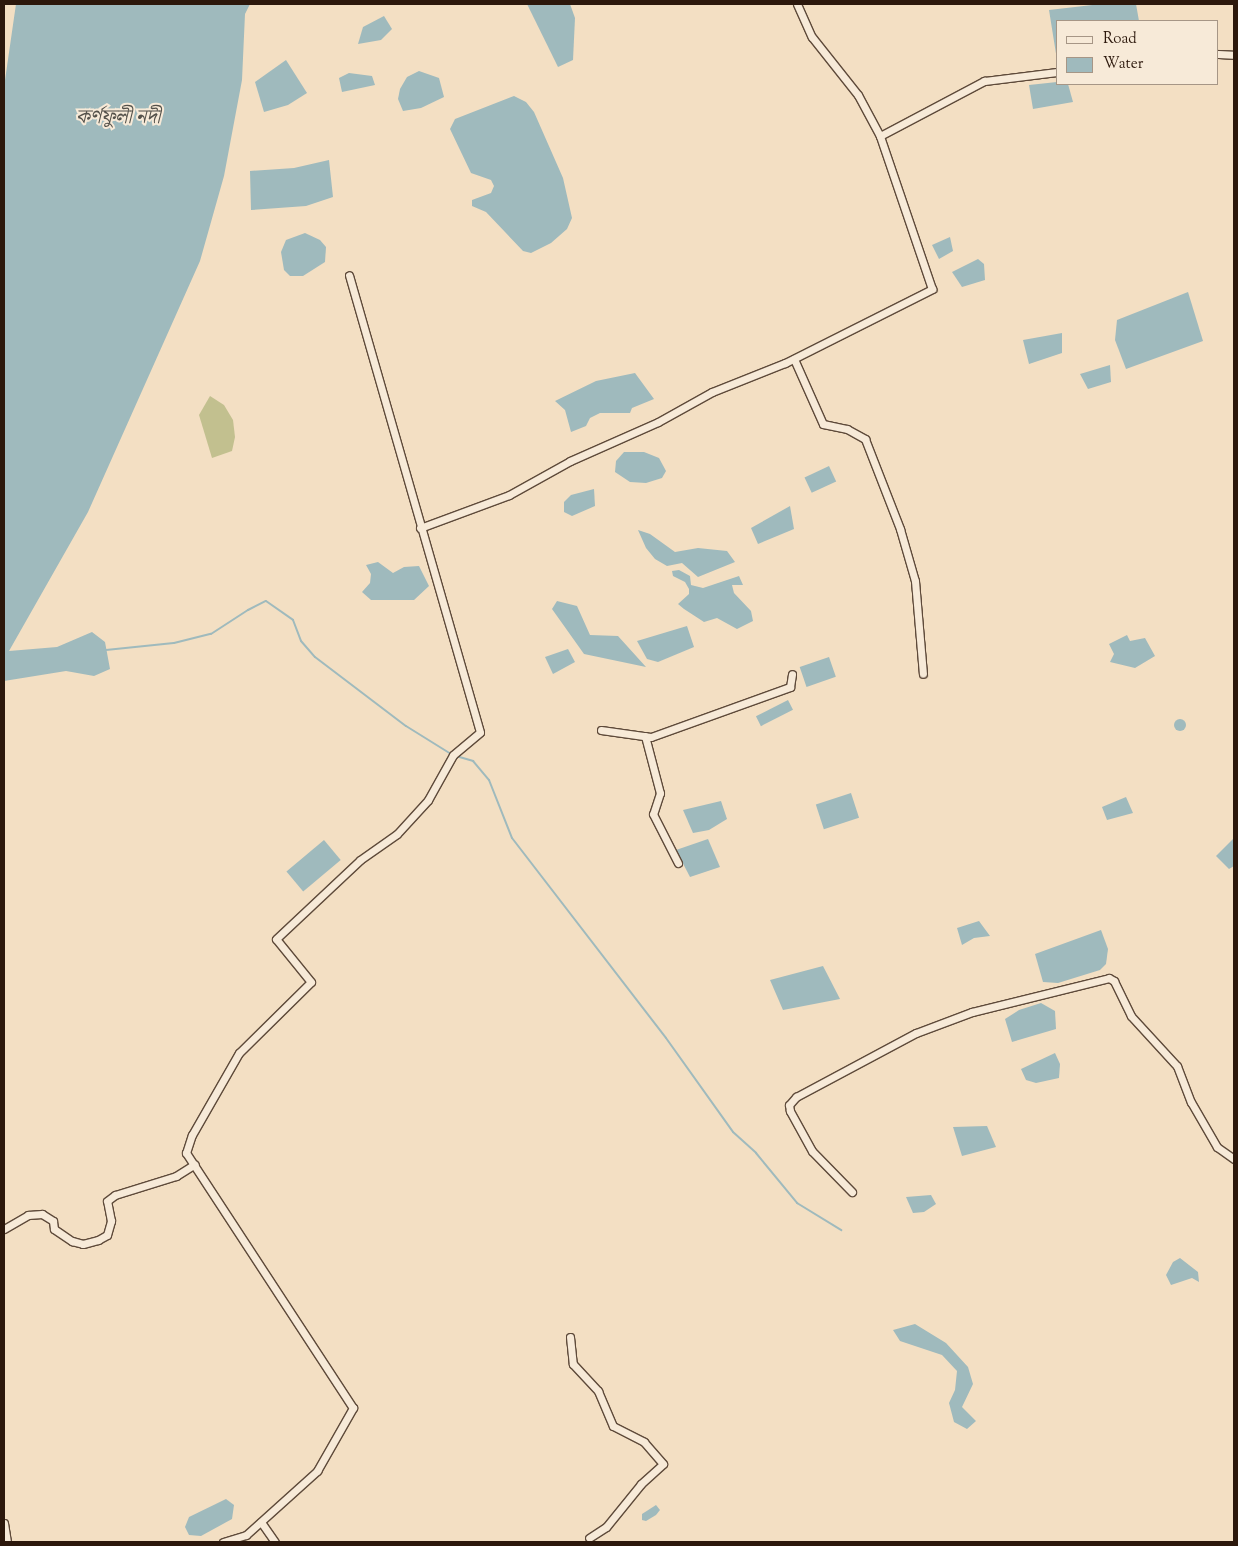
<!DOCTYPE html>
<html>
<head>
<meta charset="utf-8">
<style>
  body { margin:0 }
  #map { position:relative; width:1238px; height:1546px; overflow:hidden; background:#f3dfc3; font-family:"Sorts Mill Goudy","Noto Serif Bengali",serif }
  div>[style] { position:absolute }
  .green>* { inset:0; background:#c2c08f }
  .water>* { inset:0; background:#9fbabd; transform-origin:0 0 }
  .round { border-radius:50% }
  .stream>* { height:2px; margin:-1px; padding:0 1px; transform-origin:1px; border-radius:1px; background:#9fbabd }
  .roads { filter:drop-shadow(1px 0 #5e4a3a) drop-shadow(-1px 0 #5e4a3a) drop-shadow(0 1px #5e4a3a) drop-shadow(0 -1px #5e4a3a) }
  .street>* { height:7px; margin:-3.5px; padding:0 3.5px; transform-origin:3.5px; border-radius:3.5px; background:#f7ead8 }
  span { translate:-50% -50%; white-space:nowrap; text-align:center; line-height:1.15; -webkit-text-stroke:4px #f7ead8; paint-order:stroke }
  .water-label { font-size:20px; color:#54514a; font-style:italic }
  .frame { position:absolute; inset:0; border:5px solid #2c180c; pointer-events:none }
  .legend { position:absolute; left:1056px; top:20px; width:162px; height:65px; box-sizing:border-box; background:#f7ead8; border:1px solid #a69686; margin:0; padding:6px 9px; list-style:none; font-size:15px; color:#2c180c }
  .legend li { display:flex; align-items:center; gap:10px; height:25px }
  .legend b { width:25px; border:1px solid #a69686 }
</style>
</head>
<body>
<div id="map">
  <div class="green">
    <i style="clip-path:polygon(210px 396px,224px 405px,233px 420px,235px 437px,232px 451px,212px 458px,199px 415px)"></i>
  </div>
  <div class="water">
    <i style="clip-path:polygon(16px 4px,250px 4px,245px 14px,242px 80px,224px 176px,200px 261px,88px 512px,9px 651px,57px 647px,92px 632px,105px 642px,110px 669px,94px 676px,66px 671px,4px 681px,4px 87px)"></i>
    <i style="clip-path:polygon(527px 4px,570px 4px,575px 18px,573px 60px,558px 67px)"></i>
    <i style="clip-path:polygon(1101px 4px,1136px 4px,1139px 21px,1057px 21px,1057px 60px,1049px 10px)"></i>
    <i style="clip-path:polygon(384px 16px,392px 29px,381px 40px,358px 44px,363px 27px)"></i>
    <i style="clip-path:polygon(286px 60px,307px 93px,288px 105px,264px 112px,255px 82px)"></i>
    <i style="clip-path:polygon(419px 71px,439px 78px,444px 97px,421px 108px,403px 111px,398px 99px,400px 89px,407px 77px)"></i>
    <i style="clip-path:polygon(349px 73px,372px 76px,375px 85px,342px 92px,339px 78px)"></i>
    <i style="clip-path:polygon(1057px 82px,1068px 84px,1073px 102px,1033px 109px,1029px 85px)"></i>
    <i style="clip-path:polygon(514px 96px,526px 102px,534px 112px,563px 178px,572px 218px,567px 229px,551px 243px,531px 253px,523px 251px,486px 212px,472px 206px,472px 200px,491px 193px,494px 186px,491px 180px,471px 173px,450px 129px,455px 119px)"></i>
    <i style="clip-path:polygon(329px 160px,333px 197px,306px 206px,251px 210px,250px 171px,294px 168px)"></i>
    <i style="clip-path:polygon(305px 233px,320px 240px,326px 247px,325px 262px,303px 276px,290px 276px,284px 270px,281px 252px,286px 240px)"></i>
    <i style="clip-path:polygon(950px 237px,953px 251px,939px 259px,932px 245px)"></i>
    <i style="clip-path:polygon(978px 259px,984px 264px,985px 280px,962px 287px,952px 272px)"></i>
    <i style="clip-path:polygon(1188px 292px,1203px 341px,1126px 369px,1115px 340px,1117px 320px)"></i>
    <i style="clip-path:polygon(1062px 333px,1062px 353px,1029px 364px,1023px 340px)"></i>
    <i style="clip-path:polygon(1110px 365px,1111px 382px,1088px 389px,1080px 374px)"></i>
    <i style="clip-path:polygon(635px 373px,654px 399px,632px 408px,630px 413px,600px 413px,590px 418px,586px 426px,571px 432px,565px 410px,555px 401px,596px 381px)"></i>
    <i style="clip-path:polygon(624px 452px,644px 452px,659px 458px,666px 471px,662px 478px,646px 483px,630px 482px,615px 472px,616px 461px)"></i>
    <i style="left:829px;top:466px;width:17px;height:27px;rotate:65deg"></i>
    <i style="clip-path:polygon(594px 489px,595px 506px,572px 516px,564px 512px,564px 502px,571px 495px)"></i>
    <i style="clip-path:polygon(790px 506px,794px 529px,758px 544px,751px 528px)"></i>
    <i style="clip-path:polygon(638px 530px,650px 534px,675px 552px,698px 548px,727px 551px,735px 562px,698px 577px,682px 563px,667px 566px,655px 559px,646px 548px)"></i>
    <i style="clip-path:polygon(378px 562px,393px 573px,404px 567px,419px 566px,429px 586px,414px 600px,371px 600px,362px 592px,370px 583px,371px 574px,366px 565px)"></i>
    <i style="clip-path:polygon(679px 570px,690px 576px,691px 585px,703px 588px,739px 576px,743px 585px,732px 585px,734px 593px,751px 611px,753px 621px,737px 629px,717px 618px,704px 622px,684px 609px,678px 604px,689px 594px,689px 589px,685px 582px,673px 576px,672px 571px)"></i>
    <i style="clip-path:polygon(557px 601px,577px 606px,590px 635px,618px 636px,646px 667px,584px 654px,552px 609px)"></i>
    <i style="clip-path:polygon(687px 626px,694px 647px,658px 662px,647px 659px,637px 641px)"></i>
    <i style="clip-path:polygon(1127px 635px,1130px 641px,1145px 638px,1155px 656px,1135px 668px,1110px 662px,1114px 654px,1109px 644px)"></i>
    <i style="clip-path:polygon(568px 649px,575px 662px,553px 674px,545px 657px)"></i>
    <i style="left:829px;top:657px;width:21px;height:31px;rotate:71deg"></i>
    <i style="left:788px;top:700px;width:11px;height:36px;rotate:63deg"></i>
    <i class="round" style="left:1174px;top:719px;width:12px;height:12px"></i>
    <i style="left:851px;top:793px;width:26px;height:37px;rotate:72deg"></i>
    <i style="clip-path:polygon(1126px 797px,1133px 813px,1107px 820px,1102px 807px)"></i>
    <i style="clip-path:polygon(721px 801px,727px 819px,709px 830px,693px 833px,683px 810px)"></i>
    <i style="clip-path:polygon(1234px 838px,1234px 866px,1229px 869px,1216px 856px)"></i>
    <i style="clip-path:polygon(708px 839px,720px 867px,690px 877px,676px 850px)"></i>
    <i style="left:324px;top:840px;width:26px;height:49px;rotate:50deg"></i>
    <i style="clip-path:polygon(979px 921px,990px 936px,974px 938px,962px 945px,957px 928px)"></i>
    <i style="clip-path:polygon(1101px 930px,1108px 949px,1106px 964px,1100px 970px,1058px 983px,1043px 982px,1035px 954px)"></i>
    <i style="clip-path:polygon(823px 966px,840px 999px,783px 1010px,770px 980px)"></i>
    <i style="clip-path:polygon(1041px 1003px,1055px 1011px,1056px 1029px,1012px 1042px,1005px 1019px,1019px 1010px)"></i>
    <i style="clip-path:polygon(1055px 1053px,1060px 1064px,1059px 1078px,1036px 1083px,1026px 1080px,1021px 1069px)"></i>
    <i style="clip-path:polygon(987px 1126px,996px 1147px,962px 1156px,953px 1127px)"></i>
    <i style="clip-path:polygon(931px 1195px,936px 1204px,924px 1212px,913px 1213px,906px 1197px)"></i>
    <i style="clip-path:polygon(1180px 1258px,1198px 1272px,1199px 1282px,1192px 1278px,1171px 1285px,1166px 1275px,1173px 1262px)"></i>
    <i style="clip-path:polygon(915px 1324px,946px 1343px,968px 1367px,973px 1384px,962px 1407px,976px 1421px,967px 1429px,954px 1422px,949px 1403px,955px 1390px,957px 1371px,942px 1355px,900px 1341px,893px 1330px)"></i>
    <i style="clip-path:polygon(226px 1499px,234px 1505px,232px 1519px,201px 1536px,189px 1535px,185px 1527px,189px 1517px)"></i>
    <i style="clip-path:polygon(656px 1505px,660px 1510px,656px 1515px,646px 1521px,642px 1520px,642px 1514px)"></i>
  </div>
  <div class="stream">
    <i style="left:106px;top:650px;width:68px;rotate:-5.9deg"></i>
    <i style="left:174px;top:643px;width:38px;rotate:-14deg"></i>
    <i style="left:211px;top:634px;width:44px;rotate:-33deg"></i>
    <i style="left:248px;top:610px;width:20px;rotate:-27deg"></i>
    <i style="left:266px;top:601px;width:33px;rotate:35deg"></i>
    <i style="left:293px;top:620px;width:22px;rotate:69deg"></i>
    <i style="left:301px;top:641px;width:21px;rotate:49deg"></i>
    <i style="left:315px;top:657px;width:114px;rotate:37.2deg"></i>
    <i style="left:406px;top:726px;width:53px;rotate:31.9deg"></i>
    <i style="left:456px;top:756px;width:18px;rotate:16deg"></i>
    <i style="left:473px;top:761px;width:25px;rotate:50deg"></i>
    <i style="left:489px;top:780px;width:62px;rotate:68.4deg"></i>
    <i style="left:512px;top:838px;width:252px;rotate:52.4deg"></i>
    <i style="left:666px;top:1038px;width:115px;rotate:54.5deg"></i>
    <i style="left:733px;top:1132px;width:31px;rotate:42deg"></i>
    <i style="left:756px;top:1153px;width:65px;rotate:50.6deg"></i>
    <i style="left:797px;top:1203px;width:52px;rotate:31.5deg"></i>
  </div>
  <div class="roads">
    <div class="street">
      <i style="left:797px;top:4px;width:36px;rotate:66deg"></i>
      <i style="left:812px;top:37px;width:74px;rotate:51.6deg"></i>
      <i style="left:858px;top:95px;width:47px;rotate:61.8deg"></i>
      <i style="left:1217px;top:54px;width:17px;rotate:3deg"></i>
      <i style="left:794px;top:359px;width:71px;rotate:66deg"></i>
      <i style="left:823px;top:424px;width:25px;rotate:12deg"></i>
      <i style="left:847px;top:429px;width:21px;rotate:29deg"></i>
      <i style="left:865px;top:439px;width:97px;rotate:68.7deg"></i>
      <i style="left:900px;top:529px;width:54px;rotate:73.9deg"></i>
      <i style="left:915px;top:581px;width:93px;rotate:85.1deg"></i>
      <i style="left:420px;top:528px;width:95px;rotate:-20.3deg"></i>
      <i style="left:509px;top:495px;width:70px;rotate:-29.1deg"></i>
      <i style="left:570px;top:461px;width:96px;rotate:-23.9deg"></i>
      <i style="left:658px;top:422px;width:62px;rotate:-29.1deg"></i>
      <i style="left:712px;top:392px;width:79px;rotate:-21.7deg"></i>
      <i style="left:785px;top:363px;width:165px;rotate:-26.7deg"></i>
      <i style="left:932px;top:289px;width:162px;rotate:-108.8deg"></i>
      <i style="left:880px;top:136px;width:118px;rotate:-27.9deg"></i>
      <i style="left:984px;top:81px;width:74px;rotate:-7deg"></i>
      <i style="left:601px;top:730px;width:50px;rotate:8deg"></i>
      <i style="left:651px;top:737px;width:148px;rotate:-19.8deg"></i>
      <i style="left:790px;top:687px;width:13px;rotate:-81deg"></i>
      <i style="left:645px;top:736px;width:59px;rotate:75.3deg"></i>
      <i style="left:660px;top:793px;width:22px;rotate:108deg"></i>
      <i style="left:653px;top:814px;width:55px;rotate:63deg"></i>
      <i style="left:852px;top:1192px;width:57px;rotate:-134.3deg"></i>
      <i style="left:812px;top:1151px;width:46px;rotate:-118.8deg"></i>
      <i style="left:790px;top:1111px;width:6px;rotate:-99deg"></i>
      <i style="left:789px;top:1105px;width:11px;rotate:-49deg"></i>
      <i style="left:796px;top:1097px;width:136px;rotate:-28.1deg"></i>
      <i style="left:916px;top:1033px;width:60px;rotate:-20.6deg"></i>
      <i style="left:972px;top:1012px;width:141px;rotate:-13.9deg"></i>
      <i style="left:1109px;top:978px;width:6px;rotate:31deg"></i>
      <i style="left:1114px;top:981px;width:39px;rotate:64deg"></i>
      <i style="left:1131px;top:1016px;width:68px;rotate:47.4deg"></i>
      <i style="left:1177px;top:1066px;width:39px;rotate:69deg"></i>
      <i style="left:1191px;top:1102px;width:52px;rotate:60deg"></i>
      <i style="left:1217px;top:1147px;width:21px;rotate:35deg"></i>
      <i style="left:4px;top:1229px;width:28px;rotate:-30deg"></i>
      <i style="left:28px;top:1215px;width:14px;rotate:-4deg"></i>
      <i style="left:42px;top:1214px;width:13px;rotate:32deg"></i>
      <i style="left:53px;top:1221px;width:8px;rotate:83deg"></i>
      <i style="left:54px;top:1229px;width:22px;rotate:34deg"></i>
      <i style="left:72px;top:1241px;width:11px;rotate:15deg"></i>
      <i style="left:83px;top:1244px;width:16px;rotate:-15deg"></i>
      <i style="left:98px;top:1240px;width:10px;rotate:-29deg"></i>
      <i style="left:107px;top:1235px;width:15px;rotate:-74deg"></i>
      <i style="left:111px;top:1221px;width:20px;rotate:-101deg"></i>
      <i style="left:107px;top:1201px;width:10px;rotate:-37deg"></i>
      <i style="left:115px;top:1195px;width:64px;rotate:-17.3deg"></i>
      <i style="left:176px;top:1176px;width:22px;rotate:-32deg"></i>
      <i style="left:570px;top:1337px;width:27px;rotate:84deg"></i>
      <i style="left:573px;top:1364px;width:37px;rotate:47deg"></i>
      <i style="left:598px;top:1391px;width:38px;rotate:67deg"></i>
      <i style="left:613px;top:1426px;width:35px;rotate:27deg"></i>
      <i style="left:644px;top:1442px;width:29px;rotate:49deg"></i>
      <i style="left:663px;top:1464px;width:30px;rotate:138deg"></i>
      <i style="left:641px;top:1484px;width:55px;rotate:129.1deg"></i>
      <i style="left:606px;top:1527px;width:20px;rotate:147deg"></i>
      <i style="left:261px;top:1522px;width:24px;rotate:55deg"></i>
      <i style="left:4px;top:1523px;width:19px;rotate:81deg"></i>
      <i style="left:223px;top:1542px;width:24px;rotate:-17deg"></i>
      <i style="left:246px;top:1535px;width:96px;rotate:-42deg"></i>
      <i style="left:317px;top:1471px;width:73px;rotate:-60.3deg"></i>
      <i style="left:353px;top:1408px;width:305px;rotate:-123.2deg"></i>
      <i style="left:186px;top:1153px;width:19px;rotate:-72deg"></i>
      <i style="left:192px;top:1135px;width:95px;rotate:-60.2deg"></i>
      <i style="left:239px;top:1053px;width:101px;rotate:-44.6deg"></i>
      <i style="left:311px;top:982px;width:55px;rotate:-129.1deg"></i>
      <i style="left:276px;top:939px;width:115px;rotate:-43.2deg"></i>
      <i style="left:360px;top:860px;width:45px;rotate:-35.1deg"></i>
      <i style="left:397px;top:834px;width:46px;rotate:-47.6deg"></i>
      <i style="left:428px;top:800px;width:51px;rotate:-60.9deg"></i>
      <i style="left:453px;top:755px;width:35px;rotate:-40deg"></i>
      <i style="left:480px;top:732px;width:475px;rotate:-106deg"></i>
    </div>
  </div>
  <div class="water-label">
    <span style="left:118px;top:118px">কর্ণফুলী নদী</span>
  </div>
  <div class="frame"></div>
  <ul class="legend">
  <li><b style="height:6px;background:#f7ead8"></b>Road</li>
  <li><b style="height:14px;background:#9fbabd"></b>Water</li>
  </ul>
</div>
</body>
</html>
